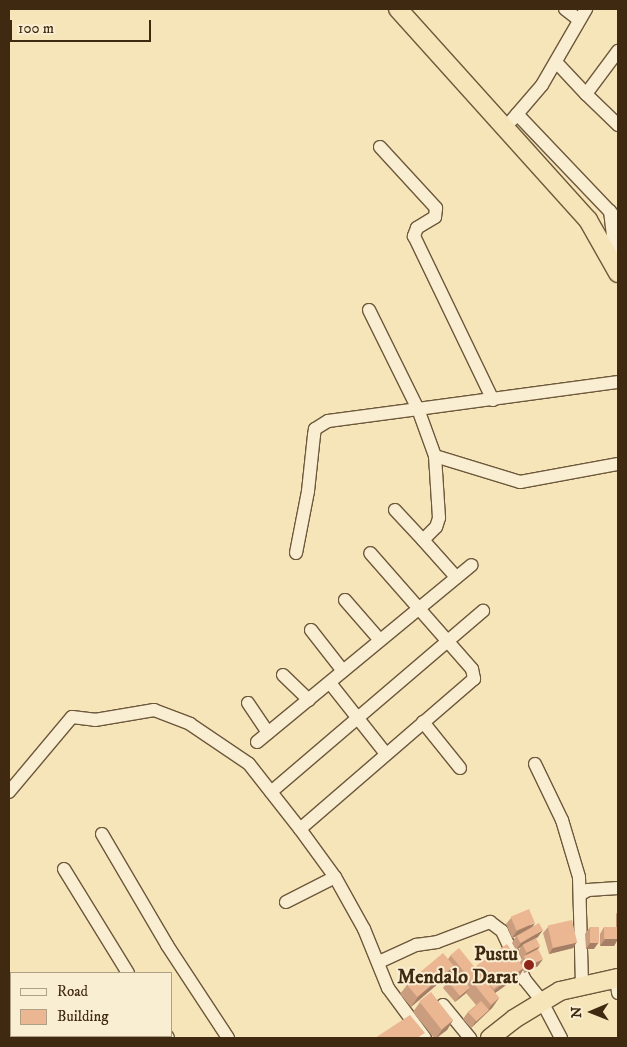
<!DOCTYPE html>
<html>
<head>
<meta charset="utf-8">
<style>
  body { margin:0 }
  #map { position:relative; width:627px; height:1047px; overflow:hidden; background:#f7e5ba; font-family:"IM FELL DW Pica",serif }
  div>[style] { position:absolute }
  .roads { filter:drop-shadow(1px 0 #6d583b) drop-shadow(-1px 0 #6d583b) drop-shadow(0 1px #6d583b) drop-shadow(0 -1px #6d583b) }
  .minor>* { height:12px; margin:-6px; padding:0 6px; transform-origin:6px; border-radius:6px; background:#faeed2 }
  .highway>* { height:18px; margin:-9px; padding:0 9px; transform-origin:9px; border-radius:9px; background:#f7e5ba }
  .wall>* { inset:0; background:#ca9d7e }
  .shaded-wall>* { inset:0; background:#a47f66 }
  .building>* { inset:0; background:#ebb692; transform-origin:0 0 }
  .dots>* { width:14px; height:14px; translate:-50% -50%; box-sizing:border-box; border:2px solid #faeed2; border-radius:50% }
  span { translate:-50% -50%; white-space:nowrap; text-align:center; line-height:1.15; -webkit-text-stroke:4px #faeed2; paint-order:stroke }
  .poi-label { font-size:20px; color:#3f2911; font-weight:700 }
  .right { translate:-100% -50%; text-align:right }
  .frame { position:absolute; inset:0; border:10px solid #3f2911; pointer-events:none }
  .legend { position:absolute; left:10px; top:972px; width:162px; height:65px; box-sizing:border-box; background:#faeed2; border:1px solid #af9f85; margin:0; padding:6px 9px; list-style:none; font-size:15px; color:#3f2911 }
  .legend li { display:flex; align-items:center; gap:10px; height:25px }
  .legend b { width:25px; border:1px solid #af9f85 }
  .north { position:absolute; left:567px; top:987px; width:50px; height:50px; -webkit-text-stroke:4px #faeed2; paint-order:stroke; rotate:269deg; font-size:14px; font-weight:700; line-height:20px; text-align:center; color:#3f2911 }
  .north::after { content:''; display:block; margin:auto; width:18px; height:22px; background:#3f2911; clip-path:polygon(50% 0,100% 100%,50% 72%,0 100%) }
  .scale { position:absolute; left:10px; top:20px; width:141px; height:22px; box-sizing:border-box; border:2px solid #3f2911; border-top:0; padding-left:6px; font-size:15px; line-height:18px; white-space:nowrap; color:#3f2911; -webkit-text-stroke:4px #faeed2; paint-order:stroke }
</style>
</head>
<body>
<div id="map">
  <div class="roads">
    <div class="minor">
      <i style="left:565px;top:9px;width:16px;rotate:38deg"></i>
      <i style="left:556px;top:62px;width:44px;rotate:46.8deg"></i>
      <i style="left:586px;top:94px;width:54px;rotate:-53.3deg"></i>
      <i style="left:586px;top:94px;width:45px;rotate:44.1deg"></i>
      <i style="left:517px;top:114px;width:146px;rotate:46.4deg"></i>
      <i style="left:512px;top:120px;width:46px;rotate:-49.4deg"></i>
      <i style="left:542px;top:85px;width:88px;rotate:-59.9deg"></i>
      <i style="left:380px;top:147px;width:83px;rotate:47.4deg"></i>
      <i style="left:436px;top:208px;width:9px;rotate:96deg"></i>
      <i style="left:435px;top:217px;width:21px;rotate:149deg"></i>
      <i style="left:417px;top:228px;width:9px;rotate:111deg"></i>
      <i style="left:414px;top:236px;width:182px;rotate:64.3deg"></i>
      <i style="left:610px;top:211px;width:41px;rotate:83deg"></i>
      <i style="left:369px;top:310px;width:110px;rotate:63.7deg"></i>
      <i style="left:418px;top:409px;width:202px;rotate:-7.7deg"></i>
      <i style="left:435px;top:456px;width:62px;rotate:86.3deg"></i>
      <i style="left:439px;top:518px;width:9px;rotate:108deg"></i>
      <i style="left:436px;top:527px;width:18px;rotate:135deg"></i>
      <i style="left:423px;top:540px;width:50px;rotate:48.3deg"></i>
      <i style="left:395px;top:510px;width:41px;rotate:47deg"></i>
      <i style="left:296px;top:553px;width:63px;rotate:-79deg"></i>
      <i style="left:308px;top:491px;width:56px;rotate:-83.9deg"></i>
      <i style="left:314px;top:435px;width:6px;rotate:-81deg"></i>
      <i style="left:315px;top:429px;width:15px;rotate:-32deg"></i>
      <i style="left:328px;top:421px;width:91px;rotate:-7.6deg"></i>
      <i style="left:418px;top:409px;width:50px;rotate:70.1deg"></i>
      <i style="left:435px;top:456px;width:89px;rotate:17deg"></i>
      <i style="left:520px;top:482px;width:100px;rotate:-10.4deg"></i>
      <i style="left:345px;top:600px;width:52px;rotate:48.9deg"></i>
      <i style="left:311px;top:630px;width:52px;rotate:52deg"></i>
      <i style="left:283px;top:675px;width:36px;rotate:44deg"></i>
      <i style="left:330px;top:683px;width:90px;rotate:51.7deg"></i>
      <i style="left:248px;top:703px;width:36px;rotate:56deg"></i>
      <i style="left:423px;top:722px;width:59px;rotate:51.2deg"></i>
      <i style="left:257px;top:742px;width:278px;rotate:-39.5deg"></i>
      <i style="left:535px;top:764px;width:62px;rotate:64.3deg"></i>
      <i style="left:562px;top:820px;width:59px;rotate:73.4deg"></i>
      <i style="left:579px;top:877px;width:107px;rotate:88.4deg"></i>
      <i style="left:9px;top:792px;width:98px;rotate:-50deg"></i>
      <i style="left:72px;top:717px;width:23px;rotate:7deg"></i>
      <i style="left:95px;top:720px;width:60px;rotate:-9.6deg"></i>
      <i style="left:154px;top:710px;width:39px;rotate:21deg"></i>
      <i style="left:190px;top:724px;width:71px;rotate:34.1deg"></i>
      <i style="left:249px;top:764px;width:83px;rotate:51.9deg"></i>
      <i style="left:300px;top:829px;width:59px;rotate:53.9deg"></i>
      <i style="left:335px;top:877px;width:60px;rotate:60.9deg"></i>
      <i style="left:364px;top:929px;width:64px;rotate:67.9deg"></i>
      <i style="left:388px;top:988px;width:62px;rotate:53.5deg"></i>
      <i style="left:271px;top:792px;width:279px;rotate:-40.5deg"></i>
      <i style="left:300px;top:829px;width:230px;rotate:-40.8deg"></i>
      <i style="left:474px;top:679px;width:10px;rotate:-101deg"></i>
      <i style="left:472px;top:669px;width:154px;rotate:-131.3deg"></i>
      <i style="left:102px;top:834px;width:129px;rotate:59.6deg"></i>
      <i style="left:167px;top:945px;width:111px;rotate:56.7deg"></i>
      <i style="left:64px;top:869px;width:122px;rotate:58.4deg"></i>
      <i style="left:581px;top:894px;width:8px;rotate:-30deg"></i>
      <i style="left:588px;top:890px;width:30px;rotate:-4deg"></i>
      <i style="left:286px;top:902px;width:55px;rotate:-27deg"></i>
      <i style="left:379px;top:962px;width:41px;rotate:-24.7deg"></i>
      <i style="left:416px;top:945px;width:21px;rotate:-8deg"></i>
      <i style="left:437px;top:942px;width:57px;rotate:-20.7deg"></i>
      <i style="left:490px;top:922px;width:15px;rotate:37deg"></i>
      <i style="left:502px;top:931px;width:54px;rotate:64.9deg"></i>
      <i style="left:525px;top:980px;width:26px;rotate:51deg"></i>
      <i style="left:541px;top:1000px;width:43px;rotate:62.2deg"></i>
      <i style="left:616px;top:978px;width:15px;rotate:82deg"></i>
      <i style="left:443px;top:1005px;width:43px;rotate:50.7deg"></i>
      <i style="left:167px;top:1036px;width:2px;rotate:63deg"></i>
    </div>
    <div class="highway">
      <i style="left:398px;top:9px;width:284px;rotate:48deg"></i>
      <i style="left:588px;top:220px;width:61px;rotate:60.5deg"></i>
      <i style="left:490px;top:1038px;width:31px;rotate:-38deg"></i>
      <i style="left:514px;top:1019px;width:54px;rotate:-31.3deg"></i>
      <i style="left:560px;top:991px;width:59px;rotate:-12.6deg"></i>
    </div>
  </div>
  <div class="wall">
    <i style="clip-path:polygon(618px 911px,618px 939px,614px 946px,600px 946px,600px 934px,604px 927px,616px 927px,616px 914px)"></i>
    <i style="clip-path:polygon(511px 918px,533px 926px,538px 937px,536px 938px,538px 966px,524px 973px,523px 970px,520px 975px,495px 993px,499px 998px,492px 1008px,471px 1028px,463px 1019px,468px 1012px,476px 1005px,466px 993px,455px 1002px,443px 988px,448px 981px,453px 976px,450px 972px,447px 976px,411px 1007px,400px 994px,407px 985px,448px 959px,451px 955px,476px 968px,477px 966px,520px 962px,522px 959px,518px 952px,521px 947px,516px 950px,512px 943px,516px 936px,519px 935px,512px 938px,506px 924px)"></i>
    <i style="clip-path:polygon(548px 927px,573px 948px,549px 954px,543px 933px)"></i>
    <i style="clip-path:polygon(590px 927px,594px 949px,586px 949px,585px 934px)"></i>
    <i style="clip-path:polygon(420px 1002px,453px 1020px,447px 1030px,437px 1038px,434px 1038px,413px 1012px)"></i>
  </div>
  <div class="shaded-wall">
    <i style="clip-path:polygon(535px 923px,531px 929px,512px 938px,517px 931px)"></i>
    <i style="clip-path:polygon(543px 930px,538px 937px,523px 946px,523px 945px,521px 947px,516px 950px,521px 943px)"></i>
    <i style="clip-path:polygon(605px 939px,618px 939px,614px 946px,600px 946px)"></i>
    <i style="clip-path:polygon(577px 942px,573px 948px,549px 954px,553px 948px)"></i>
    <i style="clip-path:polygon(599px 942px,594px 949px,586px 949px,590px 943px)"></i>
    <i style="clip-path:polygon(540px 946px,536px 952px,524px 957px,527px 953px)"></i>
    <i style="clip-path:polygon(543px 959px,538px 966px,524px 973px,529px 966px)"></i>
    <i style="clip-path:polygon(454px 966px,447px 976px,411px 1007px,418px 997px)"></i>
    <i style="clip-path:polygon(524px 968px,520px 975px,491px 996px,495px 990px)"></i>
    <i style="clip-path:polygon(470px 988px,465px 994px,455px 1002px,460px 996px)"></i>
    <i style="clip-path:polygon(499px 998px,492px 1008px,471px 1028px,476px 1021px,487px 1011px,491px 1006px)"></i>
    <i style="clip-path:polygon(453px 1020px,447px 1030px,436px 1038px,442px 1030px)"></i>
  </div>
  <div class="building">
    <i style="left:529px;top:909px;width:15px;height:20px;rotate:67deg"></i>
    <i style="left:572px;top:920px;width:23px;height:25px;rotate:77deg"></i>
    <i style="left:539px;top:923px;width:8px;height:26px;rotate:60deg"></i>
    <i style="left:590px;top:927px;width:9px;height:16px"></i>
    <i style="left:604px;top:927px;width:14px;height:12px"></i>
    <i style="left:536px;top:938px;width:9px;height:15px;rotate:63deg"></i>
    <i style="left:507px;top:944px;width:29px;height:37px;rotate:55deg"></i>
    <i style="left:459px;top:948px;width:64px;height:11px;rotate:51deg"></i>
    <i style="left:538px;top:949px;width:11px;height:16px;rotate:63deg"></i>
    <i style="left:443px;top:953px;width:17px;height:48px;rotate:50deg"></i>
    <i style="left:458px;top:973px;width:19px;height:13px;rotate:51deg"></i>
    <i style="left:431px;top:992px;width:36px;height:15px;rotate:52deg"></i>
    <i style="left:481px;top:1001px;width:12px;height:17px;rotate:48deg"></i>
    <i style="clip-path:polygon(410px 1015px,425px 1033px,417px 1038px,375px 1038px)"></i>
  </div>
  <div class="dots">
    <i style="left:529px;top:965px;background:#8f2418"></i>
  </div>
  <div class="poi-label">
    <span class="right" style="left:518px;top:966px">Pustu<br>Mendalo Darat</span>
  </div>
  <div class="frame"></div>
  <ul class="legend">
  <li><b style="height:6px;background:#faeed2"></b>Road</li>
  <li><b style="height:14px;background:#ebb692"></b>Building</li>
  </ul>
  <div class="north">N</div>
  <div class="scale">100 m</div>
</div>
</body>
</html>
